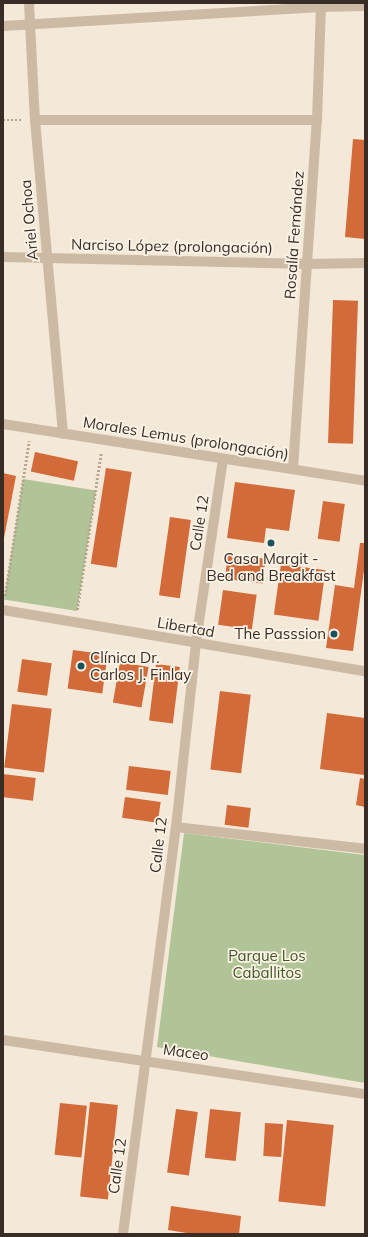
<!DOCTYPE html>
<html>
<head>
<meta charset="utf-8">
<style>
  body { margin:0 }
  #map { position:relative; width:368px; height:1237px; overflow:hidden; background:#f4e9d9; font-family:Mulish,sans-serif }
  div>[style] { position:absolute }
  .green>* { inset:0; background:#b1c497; transform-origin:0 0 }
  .building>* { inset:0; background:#d26b39; transform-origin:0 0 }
  .path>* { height:2.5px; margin-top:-1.25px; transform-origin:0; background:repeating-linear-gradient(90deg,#b9a48e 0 2px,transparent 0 4px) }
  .service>* { height:10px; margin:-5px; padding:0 5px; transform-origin:5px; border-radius:5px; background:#cdbaa4 }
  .minor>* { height:10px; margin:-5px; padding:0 5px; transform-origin:5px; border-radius:5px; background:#cdbaa4 }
  .tertiary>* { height:10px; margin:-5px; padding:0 5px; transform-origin:5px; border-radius:5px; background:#cdbaa4 }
  .dots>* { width:11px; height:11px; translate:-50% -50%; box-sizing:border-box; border:2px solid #fbf3e6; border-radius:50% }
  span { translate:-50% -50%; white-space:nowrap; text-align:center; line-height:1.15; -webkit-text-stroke:3.5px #fbf3e6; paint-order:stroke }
  .street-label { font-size:15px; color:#382d26 }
  .poi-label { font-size:15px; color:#382d26 }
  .right { translate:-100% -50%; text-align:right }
  .left { translate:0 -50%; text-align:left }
  .park-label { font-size:15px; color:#425827 }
  .frame { position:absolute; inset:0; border:4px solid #382d26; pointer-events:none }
</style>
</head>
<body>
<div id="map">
  <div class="green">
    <i style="left:23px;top:479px;width:74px;height:122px;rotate:9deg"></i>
    <i style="clip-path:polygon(184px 833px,365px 855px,365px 1083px,157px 1047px)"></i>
  </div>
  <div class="building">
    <i style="clip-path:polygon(353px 139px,365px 140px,365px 239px,345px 237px)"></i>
    <i style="left:333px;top:300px;width:25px;height:143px;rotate:2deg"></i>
    <i style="left:35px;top:452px;width:44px;height:20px;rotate:12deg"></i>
    <i style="left:106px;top:468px;width:26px;height:97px;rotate:9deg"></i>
    <i style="clip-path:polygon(3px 473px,16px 476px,4px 538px,3px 538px)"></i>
    <i style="clip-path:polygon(235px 482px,295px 490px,289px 531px,266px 528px,264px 543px,227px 538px)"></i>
    <i style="left:323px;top:501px;width:22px;height:38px;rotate:8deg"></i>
    <i style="left:170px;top:517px;width:21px;height:79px;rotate:8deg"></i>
    <i style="clip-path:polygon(360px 543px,365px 543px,365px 563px,353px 651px,326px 648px,335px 585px,354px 588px)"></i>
    <i style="left:228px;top:554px;width:38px;height:25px;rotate:7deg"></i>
    <i style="left:281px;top:564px;width:45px;height:51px;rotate:8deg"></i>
    <i style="left:223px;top:590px;width:34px;height:35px;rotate:8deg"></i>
    <i style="left:73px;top:650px;width:35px;height:39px;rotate:8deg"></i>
    <i style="left:22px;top:659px;width:30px;height:33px;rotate:8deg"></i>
    <i style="left:120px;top:662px;width:29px;height:41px;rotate:10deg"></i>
    <i style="left:156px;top:664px;width:24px;height:57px;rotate:7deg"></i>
    <i style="left:220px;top:691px;width:31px;height:79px;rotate:7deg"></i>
    <i style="left:12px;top:704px;width:40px;height:64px;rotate:7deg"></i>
    <i style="clip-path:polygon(327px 713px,365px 718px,364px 775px,320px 769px)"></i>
    <i style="left:129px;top:766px;width:42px;height:24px;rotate:7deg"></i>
    <i style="left:3px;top:774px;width:33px;height:23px;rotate:7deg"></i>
    <i style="clip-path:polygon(360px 778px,365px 779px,365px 807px,356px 805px)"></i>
    <i style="left:125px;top:797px;width:36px;height:21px;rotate:8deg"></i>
    <i style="left:227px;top:805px;width:24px;height:20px;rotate:7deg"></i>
    <i style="left:90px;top:1102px;width:28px;height:95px;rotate:6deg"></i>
    <i style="left:60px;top:1103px;width:27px;height:52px;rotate:6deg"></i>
    <i style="left:176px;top:1109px;width:22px;height:64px;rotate:8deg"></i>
    <i style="left:210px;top:1109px;width:31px;height:49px;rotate:6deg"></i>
    <i style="left:287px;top:1120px;width:47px;height:82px;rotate:6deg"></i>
    <i style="left:265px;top:1123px;width:18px;height:33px;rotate:3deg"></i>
    <i style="clip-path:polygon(171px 1206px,241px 1216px,239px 1234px,193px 1234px,168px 1230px)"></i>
  </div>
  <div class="path">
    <i style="left:3px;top:120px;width:18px"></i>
    <i style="left:5px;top:596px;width:157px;rotate:-81.2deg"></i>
    <i style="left:77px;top:610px;width:159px;rotate:-81.3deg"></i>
  </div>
  <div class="service">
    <i style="left:35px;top:120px;width:282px"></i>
    <i style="left:176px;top:827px;width:190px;rotate:6.6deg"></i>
  </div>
  <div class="minor">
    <i style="left:29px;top:3px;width:117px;rotate:87.1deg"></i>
    <i style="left:35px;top:120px;width:315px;rotate:84.9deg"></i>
    <i style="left:3px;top:26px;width:319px;rotate:-3.4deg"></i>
    <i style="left:321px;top:7px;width:44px;rotate:-1.3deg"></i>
    <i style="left:3px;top:257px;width:304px;rotate:1.3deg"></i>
    <i style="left:307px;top:264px;width:58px;rotate:-1deg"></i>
    <i style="left:3px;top:424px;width:366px;rotate:8.9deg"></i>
    <i style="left:293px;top:469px;width:350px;rotate:-86.1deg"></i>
    <i style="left:317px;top:120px;width:117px;rotate:-88deg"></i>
    <i style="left:123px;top:1234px;width:410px;rotate:-82.6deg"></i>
    <i style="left:176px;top:827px;width:193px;rotate:-83.8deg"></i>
    <i style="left:197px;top:635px;width:178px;rotate:-81.6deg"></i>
  </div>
  <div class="tertiary">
    <i style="left:3px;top:610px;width:367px;rotate:9.6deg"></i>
    <i style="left:3px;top:1040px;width:366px;rotate:8.5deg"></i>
  </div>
  <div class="dots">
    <i style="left:271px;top:543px;background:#18525d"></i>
    <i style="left:334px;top:634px;background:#18525d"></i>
    <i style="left:81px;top:666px;background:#18525d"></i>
  </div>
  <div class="street-label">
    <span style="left:29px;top:220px;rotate:-95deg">Ariel Ochoa</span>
    <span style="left:294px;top:235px;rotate:-86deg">Rosalía Fernández</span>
    <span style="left:172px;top:246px;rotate:1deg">Narciso López (prolongación)</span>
    <span style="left:186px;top:438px;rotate:9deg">Morales Lemus (prolongación)</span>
    <span style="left:199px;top:523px;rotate:-81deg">Calle 12</span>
    <span style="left:186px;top:627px;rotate:10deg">Libertad</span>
    <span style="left:158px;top:845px;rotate:-83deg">Calle 12</span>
    <span style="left:186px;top:1052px;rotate:8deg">Maceo</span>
    <span style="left:117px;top:1166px;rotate:-82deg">Calle 12</span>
  </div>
  <div class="poi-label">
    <span style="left:271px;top:567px">Casa Margit -<br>Bed and Breakfast</span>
    <span class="right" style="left:326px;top:634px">The Passsion</span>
    <span class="left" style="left:90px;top:666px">Clínica Dr.<br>Carlos J. Finlay</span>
  </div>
  <div class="park-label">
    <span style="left:267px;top:964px">Parque Los<br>Caballitos</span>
  </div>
  <div class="frame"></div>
</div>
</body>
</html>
